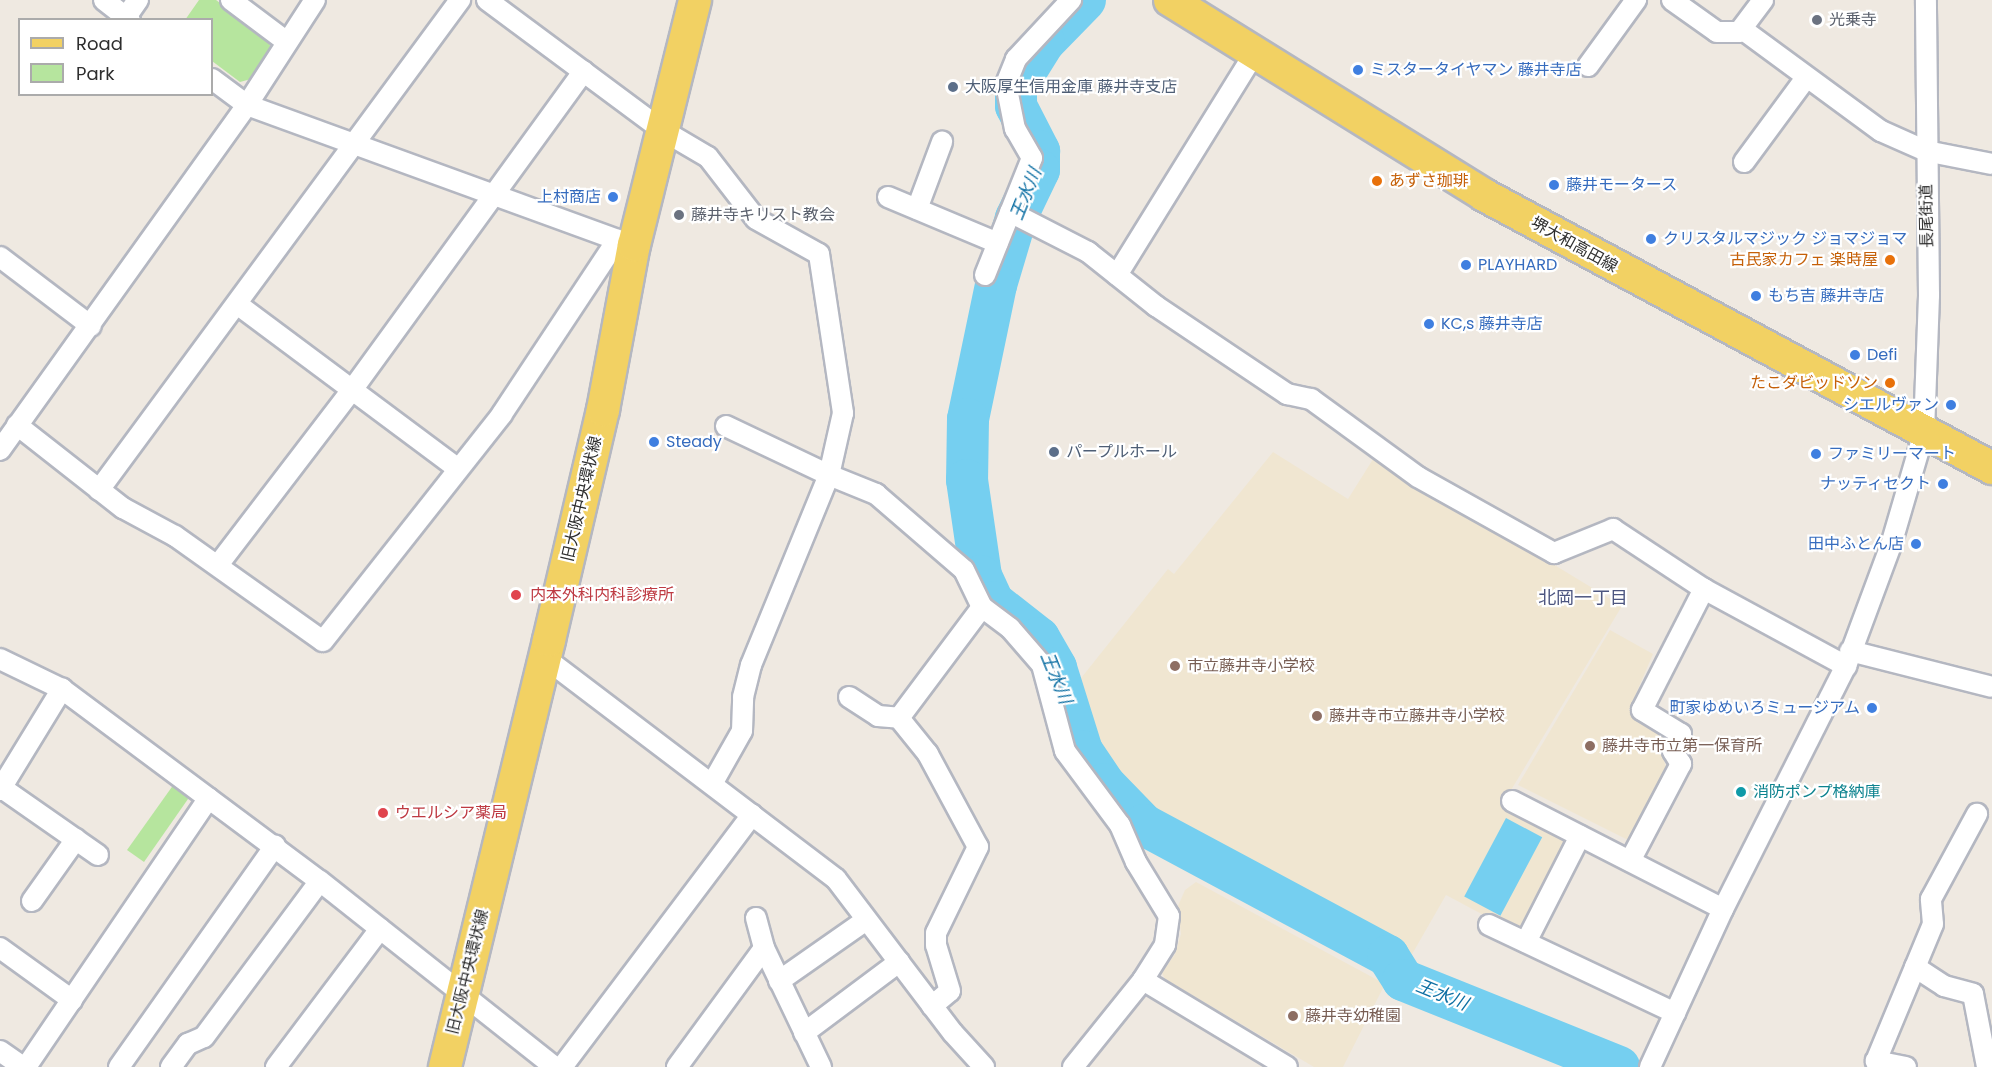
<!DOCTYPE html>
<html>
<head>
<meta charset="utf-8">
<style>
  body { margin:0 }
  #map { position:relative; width:1992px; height:1067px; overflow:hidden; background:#efe9e1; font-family:Poppins,"Noto Sans JP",sans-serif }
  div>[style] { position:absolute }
  .education>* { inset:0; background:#f0e6d1 }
  .green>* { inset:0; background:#b6e59e }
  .water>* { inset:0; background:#75cff0; transform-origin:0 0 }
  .river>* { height:42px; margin:-21px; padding:0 21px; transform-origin:21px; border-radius:21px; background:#75cff0 }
  .roads { filter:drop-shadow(2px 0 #b4b7c1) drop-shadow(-2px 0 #b4b7c1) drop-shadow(0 2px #b4b7c1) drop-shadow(0 -2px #b4b7c1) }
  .minor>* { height:20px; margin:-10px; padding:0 10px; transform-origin:10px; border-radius:10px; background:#fff }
  .primary>* { height:32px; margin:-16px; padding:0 16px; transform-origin:16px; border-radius:16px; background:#f2d163 }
  .dots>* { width:16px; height:16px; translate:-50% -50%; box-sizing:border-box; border:3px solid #fff; border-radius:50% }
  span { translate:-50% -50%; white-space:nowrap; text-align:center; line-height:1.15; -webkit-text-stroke:4.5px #fff; paint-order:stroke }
  .worship-label { font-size:16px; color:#5b616d }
  .left { translate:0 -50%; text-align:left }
  .shop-label { font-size:16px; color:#366cbe }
  .right { translate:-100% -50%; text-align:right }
  .service-label { font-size:16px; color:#4e5e75 }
  .food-label { font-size:16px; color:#c56008 }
  .street-label { font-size:16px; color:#2e2e2e }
  .health-label { font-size:16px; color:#be3a42 }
  .education-label { font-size:16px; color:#785e54 }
  .culture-label { font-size:16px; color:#0d838f }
  .water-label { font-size:18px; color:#0d6fa3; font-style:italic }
  .neighbourhood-label { font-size:18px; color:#4d5680 }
  .legend { position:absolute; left:18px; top:18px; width:195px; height:78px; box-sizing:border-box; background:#fff; border:2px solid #ababab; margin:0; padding:8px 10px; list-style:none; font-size:18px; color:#2e2e2e }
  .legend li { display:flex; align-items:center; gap:12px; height:30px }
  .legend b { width:30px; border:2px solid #ababab }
</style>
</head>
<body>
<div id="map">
  <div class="education">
    <i style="clip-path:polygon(1273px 452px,1348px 499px,1375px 456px,1622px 606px,1502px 805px,1571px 840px,1523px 936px,1446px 895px,1407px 963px,1151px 821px,1112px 781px,1087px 740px,1070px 692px,1168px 569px,1174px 574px)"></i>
    <i style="clip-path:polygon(1610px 630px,1653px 654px,1629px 710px,1668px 733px,1660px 748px,1667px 770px,1630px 841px,1518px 785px)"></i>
    <i style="clip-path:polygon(1196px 882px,1385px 984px,1343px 1067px,1314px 1067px,1165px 979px,1162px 973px,1175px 954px,1181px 934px,1178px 906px,1185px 890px)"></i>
  </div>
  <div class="green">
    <i style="clip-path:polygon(199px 0,216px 0,267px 38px,271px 48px,251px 79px,240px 82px,212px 61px,212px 20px,185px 20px)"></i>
    <i style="clip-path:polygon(174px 784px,185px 791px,188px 799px,144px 862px,127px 850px)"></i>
  </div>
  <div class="water">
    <i style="left:1506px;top:818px;width:41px;height:89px;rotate:28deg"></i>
  </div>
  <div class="river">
    <i style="left:1085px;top:0;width:59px;rotate:134.3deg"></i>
    <i style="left:1044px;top:42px;width:53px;rotate:121.9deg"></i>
    <i style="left:1016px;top:87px;width:19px;rotate:90deg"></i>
    <i style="left:1016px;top:106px;width:51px;rotate:62.9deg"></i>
    <i style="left:1039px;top:151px;width:19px;rotate:90deg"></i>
    <i style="left:1039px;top:170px;width:53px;rotate:115.6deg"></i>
    <i style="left:1016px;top:218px;width:70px;rotate:106.6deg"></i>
    <i style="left:996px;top:285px;width:137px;rotate:101.8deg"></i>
    <i style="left:968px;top:419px;width:61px;rotate:90.9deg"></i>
    <i style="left:967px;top:480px;width:97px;rotate:81.7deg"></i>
    <i style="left:981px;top:576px;width:29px;rotate:65deg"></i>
    <i style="left:993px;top:602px;width:58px;rotate:38deg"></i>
    <i style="left:1039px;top:638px;width:34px;rotate:60deg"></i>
    <i style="left:1056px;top:668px;width:87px;rotate:72.6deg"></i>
    <i style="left:1082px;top:751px;width:40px;rotate:56deg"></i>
    <i style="left:1104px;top:784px;width:57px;rotate:45.7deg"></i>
    <i style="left:1144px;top:825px;width:277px;rotate:28.2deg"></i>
    <i style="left:1388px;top:956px;width:28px;rotate:58deg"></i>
    <i style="left:1403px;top:980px;width:233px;rotate:21.9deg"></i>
  </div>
  <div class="roads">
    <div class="minor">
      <i style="left:104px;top:0;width:33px;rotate:38deg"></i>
      <i style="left:231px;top:0;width:70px;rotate:36.9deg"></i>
      <i style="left:487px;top:0;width:218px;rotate:36.6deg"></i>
      <i style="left:662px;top:130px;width:53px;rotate:30.4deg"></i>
      <i style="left:708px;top:157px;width:78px;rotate:52.3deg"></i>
      <i style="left:756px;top:219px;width:72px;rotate:29.1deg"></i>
      <i style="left:819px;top:254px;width:161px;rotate:81.4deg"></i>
      <i style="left:843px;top:413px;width:64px;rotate:102.7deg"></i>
      <i style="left:829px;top:475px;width:51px;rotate:22deg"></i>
      <i style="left:876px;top:494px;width:116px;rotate:40.8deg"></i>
      <i style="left:964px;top:570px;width:41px;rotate:64.1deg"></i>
      <i style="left:982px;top:607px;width:35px;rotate:37deg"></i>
      <i style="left:1010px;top:628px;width:49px;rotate:49.1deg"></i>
      <i style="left:1042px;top:665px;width:89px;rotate:75deg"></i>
      <i style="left:1065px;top:751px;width:92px;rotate:53.4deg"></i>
      <i style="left:1120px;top:825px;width:40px;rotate:66.6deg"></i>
      <i style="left:1136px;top:862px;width:63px;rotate:58.6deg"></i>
      <i style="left:1169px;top:916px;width:29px;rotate:98deg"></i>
      <i style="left:1165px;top:945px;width:41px;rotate:122.2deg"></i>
      <i style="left:1143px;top:980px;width:112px;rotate:128.8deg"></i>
      <i style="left:1672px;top:0;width:55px;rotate:35.4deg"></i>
      <i style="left:1717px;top:32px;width:22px"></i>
      <i style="left:1739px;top:32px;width:40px;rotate:-53deg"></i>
      <i style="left:126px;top:17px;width:21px;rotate:-55deg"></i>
      <i style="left:1742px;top:29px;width:172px;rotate:36.3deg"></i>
      <i style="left:1881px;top:131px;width:49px;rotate:24deg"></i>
      <i style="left:1926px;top:151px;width:67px;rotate:11.1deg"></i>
      <i style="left:1588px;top:66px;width:82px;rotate:-54deg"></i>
      <i style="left:212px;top:79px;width:44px;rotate:36.6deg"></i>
      <i style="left:247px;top:105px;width:407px;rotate:20deg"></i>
      <i style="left:1744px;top:162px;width:104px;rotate:-53.6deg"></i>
      <i style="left:888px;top:197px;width:119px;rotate:22.7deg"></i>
      <i style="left:917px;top:209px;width:72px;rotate:-69.5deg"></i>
      <i style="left:1010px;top:212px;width:88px;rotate:27.1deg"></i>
      <i style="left:1088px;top:252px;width:87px;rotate:38.5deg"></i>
      <i style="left:1156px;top:306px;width:158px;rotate:33.9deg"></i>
      <i style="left:1287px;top:394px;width:25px;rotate:12deg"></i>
      <i style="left:1311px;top:399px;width:132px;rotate:36.1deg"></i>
      <i style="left:1418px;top:477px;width:156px;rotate:29.2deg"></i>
      <i style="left:1554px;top:553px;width:64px;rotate:-22.1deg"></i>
      <i style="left:1613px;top:529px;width:109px;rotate:33.4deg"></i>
      <i style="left:1704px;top:589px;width:162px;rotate:28.5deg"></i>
      <i style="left:0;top:257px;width:114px;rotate:37.2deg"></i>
      <i style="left:985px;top:275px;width:126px;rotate:-68.1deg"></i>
      <i style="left:1032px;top:158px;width:34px;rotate:-120deg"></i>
      <i style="left:1015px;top:129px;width:46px;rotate:-101.3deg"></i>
      <i style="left:1006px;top:84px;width:27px;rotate:-68deg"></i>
      <i style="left:1016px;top:59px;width:81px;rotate:-47deg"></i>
      <i style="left:1117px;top:275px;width:260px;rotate:-58.2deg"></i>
      <i style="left:237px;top:304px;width:274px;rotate:36.7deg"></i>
      <i style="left:17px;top:425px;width:135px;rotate:38.1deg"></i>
      <i style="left:123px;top:508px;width:59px;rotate:28.3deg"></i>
      <i style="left:175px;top:536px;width:181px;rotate:35.4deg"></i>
      <i style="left:323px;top:641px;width:289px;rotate:-51.7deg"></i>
      <i style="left:502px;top:414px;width:209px;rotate:-56.5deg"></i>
      <i style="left:0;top:450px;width:424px;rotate:-54.4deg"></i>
      <i style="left:247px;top:105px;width:125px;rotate:-57.1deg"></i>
      <i style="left:99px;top:490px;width:609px;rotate:-53.62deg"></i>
      <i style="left:218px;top:565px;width:220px;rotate:-52.6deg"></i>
      <i style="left:352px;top:390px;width:394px;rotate:-54deg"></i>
      <i style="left:1850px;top:651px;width:146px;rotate:14.2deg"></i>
      <i style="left:545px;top:658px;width:365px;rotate:37.2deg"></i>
      <i style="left:836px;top:879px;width:193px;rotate:52.8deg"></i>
      <i style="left:953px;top:1033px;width:46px;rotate:47.6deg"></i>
      <i style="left:0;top:659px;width:69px;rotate:25.8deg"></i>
      <i style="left:62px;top:689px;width:322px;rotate:36.7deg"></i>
      <i style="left:320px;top:881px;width:300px;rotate:38.4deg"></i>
      <i style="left:849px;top:697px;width:35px;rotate:33deg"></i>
      <i style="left:878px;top:716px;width:21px;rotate:5deg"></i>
      <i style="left:712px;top:784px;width:61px;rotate:-60.5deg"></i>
      <i style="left:742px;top:731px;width:34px;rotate:-88deg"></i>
      <i style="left:743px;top:697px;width:33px;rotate:-76deg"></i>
      <i style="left:751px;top:665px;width:205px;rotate:-67.7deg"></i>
      <i style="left:829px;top:475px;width:114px;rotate:-154.6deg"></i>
      <i style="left:2px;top:788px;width:117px;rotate:34.9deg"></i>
      <i style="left:0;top:790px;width:119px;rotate:-58.5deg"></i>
      <i style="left:1512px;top:801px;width:237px;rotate:27.1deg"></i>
      <i style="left:1630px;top:861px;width:110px;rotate:-62.3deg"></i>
      <i style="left:1681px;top:764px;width:15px;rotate:-122deg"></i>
      <i style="left:1673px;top:751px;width:19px;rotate:-65deg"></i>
      <i style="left:1681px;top:734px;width:46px;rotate:-148.4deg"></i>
      <i style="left:1642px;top:710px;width:136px;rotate:-62.9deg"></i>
      <i style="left:32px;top:901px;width:76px;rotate:-54.6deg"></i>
      <i style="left:756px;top:918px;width:31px;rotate:75deg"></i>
      <i style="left:764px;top:948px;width:132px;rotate:64.4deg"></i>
      <i style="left:1489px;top:925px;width:206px;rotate:25.3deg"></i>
      <i style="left:1526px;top:942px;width:119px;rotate:-63deg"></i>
      <i style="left:0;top:948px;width:89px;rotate:35.8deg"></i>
      <i style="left:1915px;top:967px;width:35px;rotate:33deg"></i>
      <i style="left:1944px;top:986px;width:30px;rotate:15deg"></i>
      <i style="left:1973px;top:994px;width:74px;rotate:79.1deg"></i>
      <i style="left:1143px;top:980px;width:168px;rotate:31.1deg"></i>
      <i style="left:779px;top:981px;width:106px;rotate:-35deg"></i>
      <i style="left:932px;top:1006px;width:23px;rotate:-40deg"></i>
      <i style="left:950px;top:991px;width:48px;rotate:-106.9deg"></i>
      <i style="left:936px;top:945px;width:12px;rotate:-90deg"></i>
      <i style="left:936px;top:933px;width:96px;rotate:-64deg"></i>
      <i style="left:978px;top:847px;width:106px;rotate:-118.3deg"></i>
      <i style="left:928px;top:754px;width:46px;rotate:-128.9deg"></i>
      <i style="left:899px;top:718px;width:139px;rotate:-53.2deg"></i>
      <i style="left:804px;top:1033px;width:119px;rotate:-36.8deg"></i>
      <i style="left:0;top:1051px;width:28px;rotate:35deg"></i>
      <i style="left:26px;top:1067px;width:325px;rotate:-55.8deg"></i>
      <i style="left:119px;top:1067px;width:271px;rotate:-54.8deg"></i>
      <i style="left:171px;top:1067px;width:29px;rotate:-54deg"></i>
      <i style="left:188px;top:1044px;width:17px;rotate:-24deg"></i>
      <i style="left:204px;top:1037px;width:194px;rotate:-53.4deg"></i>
      <i style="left:276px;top:1067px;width:173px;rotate:-53deg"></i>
      <i style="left:562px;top:1067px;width:316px;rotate:-53deg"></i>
      <i style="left:677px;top:1067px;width:147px;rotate:-53.8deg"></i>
      <i style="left:1650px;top:1067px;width:174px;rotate:-65.2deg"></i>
      <i style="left:1723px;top:909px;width:272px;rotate:-63.2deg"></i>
      <i style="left:1846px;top:666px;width:129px;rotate:-69.6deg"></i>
      <i style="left:1891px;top:545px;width:118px;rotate:-73.7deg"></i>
      <i style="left:1924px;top:432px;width:137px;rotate:-87.9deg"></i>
      <i style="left:1929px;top:295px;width:295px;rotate:-90.6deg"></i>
      <i style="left:1906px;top:1067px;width:31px;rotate:-169deg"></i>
      <i style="left:1876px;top:1061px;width:148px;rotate:-67.4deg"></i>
      <i style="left:1933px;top:924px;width:25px;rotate:-95deg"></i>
      <i style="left:1931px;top:899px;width:97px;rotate:-61.6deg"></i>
    </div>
    <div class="primary">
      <i style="left:1170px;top:0;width:370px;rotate:31.8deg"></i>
      <i style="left:1484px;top:195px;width:577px;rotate:28.25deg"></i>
      <i style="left:445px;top:1067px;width:439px;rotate:-76.3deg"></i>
      <i style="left:549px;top:640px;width:236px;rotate:-76.8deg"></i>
      <i style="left:603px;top:410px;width:168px;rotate:-79.4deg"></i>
      <i style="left:634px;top:245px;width:252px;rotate:-76deg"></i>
    </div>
  </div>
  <div class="dots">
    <i style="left:1817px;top:20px;background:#6b7280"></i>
    <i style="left:1358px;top:70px;background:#3f7fe0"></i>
    <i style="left:953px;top:87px;background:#5c6f8a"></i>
    <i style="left:1377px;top:181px;background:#e8710a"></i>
    <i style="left:1554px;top:185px;background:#3f7fe0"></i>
    <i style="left:613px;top:197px;background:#3f7fe0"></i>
    <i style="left:679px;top:215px;background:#6b7280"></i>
    <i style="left:1651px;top:239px;background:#3f7fe0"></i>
    <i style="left:1890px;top:260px;background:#e8710a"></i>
    <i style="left:1466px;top:265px;background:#3f7fe0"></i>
    <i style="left:1756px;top:296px;background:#3f7fe0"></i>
    <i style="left:1429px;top:324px;background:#3f7fe0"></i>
    <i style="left:1855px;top:355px;background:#3f7fe0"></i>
    <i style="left:1890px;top:383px;background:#e8710a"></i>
    <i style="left:1951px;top:405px;background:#3f7fe0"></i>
    <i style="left:654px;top:442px;background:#3f7fe0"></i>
    <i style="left:1054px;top:452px;background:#5c6f8a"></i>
    <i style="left:1816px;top:454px;background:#3f7fe0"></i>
    <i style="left:1943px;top:484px;background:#3f7fe0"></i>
    <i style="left:1916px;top:544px;background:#3f7fe0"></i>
    <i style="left:516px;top:595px;background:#e0444e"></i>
    <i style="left:1175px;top:666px;background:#8d6e63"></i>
    <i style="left:1872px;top:708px;background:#3f7fe0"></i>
    <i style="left:1317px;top:716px;background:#8d6e63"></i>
    <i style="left:1590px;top:746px;background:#8d6e63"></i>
    <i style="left:1741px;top:792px;background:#0f9aa8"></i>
    <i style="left:383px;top:813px;background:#e0444e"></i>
    <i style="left:1293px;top:1016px;background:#8d6e63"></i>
  </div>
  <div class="worship-label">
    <span class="left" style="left:1829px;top:20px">光乗寺</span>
    <span class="left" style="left:691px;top:215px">藤井寺キリスト教会</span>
  </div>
  <div class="shop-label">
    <span class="left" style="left:1370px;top:70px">ミスタータイヤマン 藤井寺店</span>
    <span class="left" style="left:1566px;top:185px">藤井モータース</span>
    <span class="right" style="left:601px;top:197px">上村商店</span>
    <span class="left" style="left:1663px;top:239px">クリスタルマジック ジョマジョマ</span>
    <span class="left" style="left:1478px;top:265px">PLAYHARD</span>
    <span class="left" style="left:1768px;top:296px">もち吉 藤井寺店</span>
    <span class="left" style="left:1441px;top:324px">KC,s 藤井寺店</span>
    <span class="left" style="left:1867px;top:355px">Defi</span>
    <span class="right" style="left:1939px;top:405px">シエルヴァン</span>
    <span class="left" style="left:666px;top:442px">Steady</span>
    <span class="left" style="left:1828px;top:454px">ファミリーマート</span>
    <span class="right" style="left:1931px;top:484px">ナッティセクト</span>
    <span class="right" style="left:1904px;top:544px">田中ふとん店</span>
    <span class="right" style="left:1860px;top:708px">町家ゆめいろミュージアム</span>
  </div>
  <div class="service-label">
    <span class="left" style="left:965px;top:87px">大阪厚生信用金庫 藤井寺支店</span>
    <span class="left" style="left:1066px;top:452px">パープルホール</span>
  </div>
  <div class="food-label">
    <span class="left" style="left:1389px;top:181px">あずさ珈琲</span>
    <span class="right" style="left:1878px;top:260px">古民家カフェ 楽時屋</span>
    <span class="right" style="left:1878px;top:383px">たこダビッドソン</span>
  </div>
  <div class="street-label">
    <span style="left:1927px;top:216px;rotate:-91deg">長尾街道</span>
    <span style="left:1574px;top:245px;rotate:29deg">堺大和高田線</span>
    <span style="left:582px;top:499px;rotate:-77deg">旧大阪中央環状線</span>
    <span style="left:468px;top:972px;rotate:-76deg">旧大阪中央環状線</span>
  </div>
  <div class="health-label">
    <span class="left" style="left:530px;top:595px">内本外科内科診療所</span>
    <span class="left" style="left:395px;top:813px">ウエルシア薬局</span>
  </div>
  <div class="education-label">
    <span class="left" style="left:1187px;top:666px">市立藤井寺小学校</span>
    <span class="left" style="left:1329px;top:716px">藤井寺市立藤井寺小学校</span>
    <span class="left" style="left:1602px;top:746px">藤井寺市立第一保育所</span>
    <span class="left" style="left:1305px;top:1016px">藤井寺幼稚園</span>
  </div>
  <div class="culture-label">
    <span class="left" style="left:1753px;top:792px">消防ポンプ格納庫</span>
  </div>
  <div class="water-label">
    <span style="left:1026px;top:194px;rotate:-68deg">王水川</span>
    <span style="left:1056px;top:678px;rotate:68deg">王水川</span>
    <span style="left:1442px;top:995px;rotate:22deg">王水川</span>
  </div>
  <div class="neighbourhood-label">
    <span style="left:1583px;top:598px">北岡一丁目</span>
  </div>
  <ul class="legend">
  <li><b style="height:8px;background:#f2d163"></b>Road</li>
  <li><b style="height:16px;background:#b6e59e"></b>Park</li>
  </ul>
</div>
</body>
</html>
